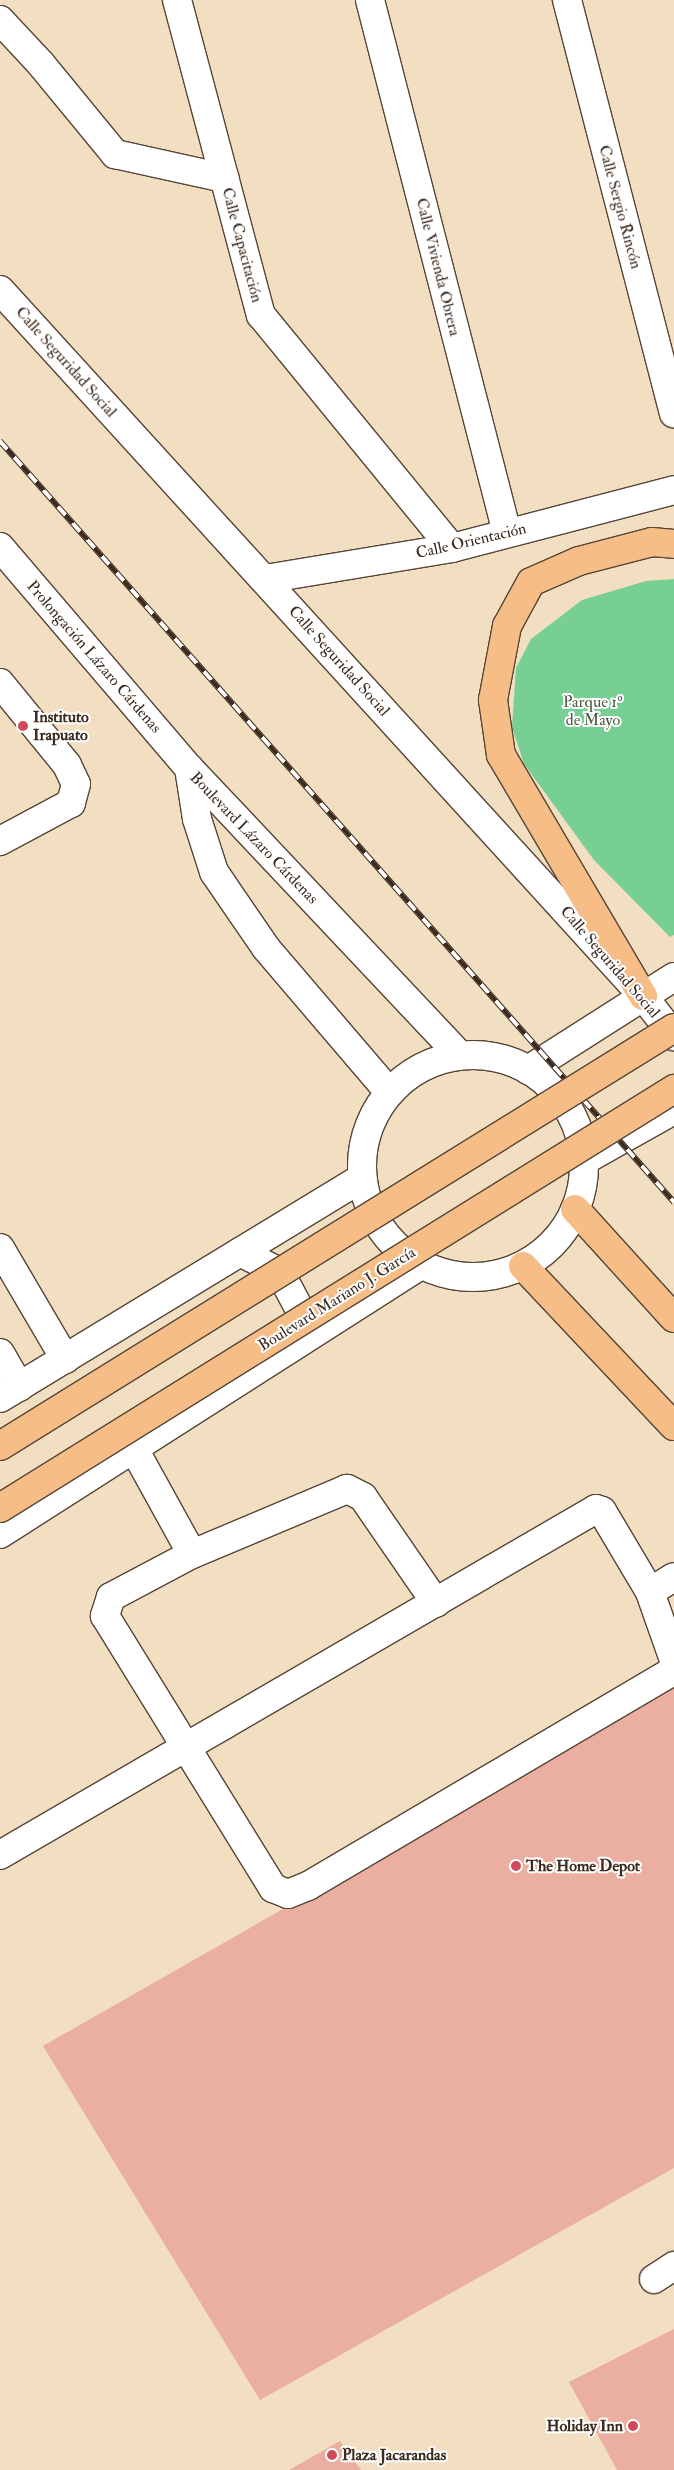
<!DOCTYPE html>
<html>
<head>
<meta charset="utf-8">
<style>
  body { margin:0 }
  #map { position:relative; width:674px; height:2470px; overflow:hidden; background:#f2dec1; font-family:"IM FELL Double Pica",serif }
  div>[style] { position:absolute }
  .green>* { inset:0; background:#78cf94 }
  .building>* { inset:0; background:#eaafa1 }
  .roads { filter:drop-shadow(1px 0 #564536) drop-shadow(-1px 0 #564536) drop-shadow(0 1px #564536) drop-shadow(0 -1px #564536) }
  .minor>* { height:28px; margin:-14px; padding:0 14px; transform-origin:14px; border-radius:14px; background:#fff }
  .minor>.ring { margin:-14px; padding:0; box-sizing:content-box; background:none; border:28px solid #fff; border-radius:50% }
  .major>* { height:28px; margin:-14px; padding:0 14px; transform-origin:14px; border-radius:14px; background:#f6be86 }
  .rail>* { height:5.5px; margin-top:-2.75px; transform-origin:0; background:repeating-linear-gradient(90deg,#fff 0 11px,#3b2a1e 0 22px); box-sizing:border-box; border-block:1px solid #3b2a1e }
  .bridges { filter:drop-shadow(1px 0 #564536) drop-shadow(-1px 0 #564536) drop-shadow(0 1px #564536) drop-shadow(0 -1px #564536) }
  .major-bridge>* { height:28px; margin:-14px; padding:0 14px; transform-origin:14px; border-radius:14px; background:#f6be86 }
  .dots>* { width:14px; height:14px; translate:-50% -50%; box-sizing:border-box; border:2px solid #fff; border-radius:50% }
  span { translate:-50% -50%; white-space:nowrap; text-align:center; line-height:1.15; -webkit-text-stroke:4px #fff; paint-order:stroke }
  .street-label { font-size:16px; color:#3b2a1e }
  .park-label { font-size:16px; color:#4d5c41 }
  .poi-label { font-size:16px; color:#3b2a1e; font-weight:700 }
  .left { translate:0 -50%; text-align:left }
  .right { translate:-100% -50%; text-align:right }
</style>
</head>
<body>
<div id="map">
  <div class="green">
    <i style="clip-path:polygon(674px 579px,674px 935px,670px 937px,594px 860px,524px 764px,512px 727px,516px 668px,531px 639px,582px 600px,646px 581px)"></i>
  </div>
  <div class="building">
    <i style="clip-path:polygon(674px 1686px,674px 2168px,260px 2400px,43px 2046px)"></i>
    <i style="clip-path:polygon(674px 2329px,674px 2470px,617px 2470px,569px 2382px)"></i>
    <i style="clip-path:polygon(340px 2441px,361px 2470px,289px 2470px)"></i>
  </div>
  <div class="roads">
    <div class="minor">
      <i style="left:177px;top:0;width:326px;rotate:75.1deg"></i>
      <i style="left:261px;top:315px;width:301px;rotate:50.7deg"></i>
      <i style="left:370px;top:0;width:550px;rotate:75.58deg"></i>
      <i style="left:567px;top:0;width:427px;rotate:75.5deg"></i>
      <i style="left:0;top:20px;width:60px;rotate:47deg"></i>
      <i style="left:41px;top:64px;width:117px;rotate:50.6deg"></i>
      <i style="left:115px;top:154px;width:112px;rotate:12.4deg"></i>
      <i style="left:0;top:290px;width:955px;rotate:47.67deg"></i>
      <i style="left:643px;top:996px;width:51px;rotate:52.2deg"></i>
      <i style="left:0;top:547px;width:291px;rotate:49.5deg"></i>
      <i style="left:189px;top:768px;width:394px;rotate:46.7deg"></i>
      <i style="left:265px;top:579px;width:190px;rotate:-9.4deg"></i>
      <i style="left:452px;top:548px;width:229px;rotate:-14.6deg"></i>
      <i style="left:0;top:683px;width:106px;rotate:50.7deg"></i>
      <i style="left:67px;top:765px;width:21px;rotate:65deg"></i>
      <i style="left:76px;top:784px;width:20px;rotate:105deg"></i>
      <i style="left:71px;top:803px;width:81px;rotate:151.8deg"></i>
      <i style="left:189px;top:768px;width:52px;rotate:81.1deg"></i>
      <i style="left:197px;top:819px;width:56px;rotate:72.2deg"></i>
      <i style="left:214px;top:872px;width:92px;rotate:55.6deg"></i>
      <i style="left:266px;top:948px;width:189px;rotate:49.5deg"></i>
      <i class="ring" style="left:362px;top:1055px;width:194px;height:194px"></i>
      <i style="left:528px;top:1070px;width:173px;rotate:-32.5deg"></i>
      <i style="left:583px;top:1161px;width:104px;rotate:-29.3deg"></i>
      <i style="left:0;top:1248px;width:129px;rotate:59.6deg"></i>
      <i style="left:240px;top:1252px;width:37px;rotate:27deg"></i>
      <i style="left:273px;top:1269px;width:16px;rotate:45deg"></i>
      <i style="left:284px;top:1280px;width:32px;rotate:62deg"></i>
      <i style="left:299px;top:1308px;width:33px;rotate:87deg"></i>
      <i style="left:0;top:1353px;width:39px;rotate:60deg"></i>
      <i style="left:0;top:1398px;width:424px;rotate:-31.3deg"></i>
      <i style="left:134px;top:1449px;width:120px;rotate:61.1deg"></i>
      <i style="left:0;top:1534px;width:500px;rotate:-32.6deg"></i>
      <i style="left:650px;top:1592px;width:72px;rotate:70.6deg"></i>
      <i style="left:436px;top:1603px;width:129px;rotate:-124.6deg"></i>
      <i style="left:363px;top:1497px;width:18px;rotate:-153deg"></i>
      <i style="left:347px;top:1489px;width:168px;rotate:157.2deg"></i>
      <i style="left:192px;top:1554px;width:92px;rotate:152deg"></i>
      <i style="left:111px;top:1597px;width:20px;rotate:108deg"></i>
      <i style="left:105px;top:1616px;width:320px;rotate:58.3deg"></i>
      <i style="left:273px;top:1888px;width:16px;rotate:22deg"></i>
      <i style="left:288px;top:1894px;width:22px;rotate:-22deg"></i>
      <i style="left:308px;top:1886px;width:422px;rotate:-30.5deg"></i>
      <i style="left:672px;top:1672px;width:9px;rotate:-77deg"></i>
      <i style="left:0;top:1855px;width:689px;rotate:-30.14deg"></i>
      <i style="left:596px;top:1509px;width:6px;rotate:18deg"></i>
      <i style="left:602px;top:1511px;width:94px;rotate:59.3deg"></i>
      <i style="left:650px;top:1592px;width:28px;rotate:-32deg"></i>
      <i style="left:654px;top:2279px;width:24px;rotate:-33deg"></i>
    </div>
    <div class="major">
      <i style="left:643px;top:996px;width:280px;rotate:-120.5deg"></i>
      <i style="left:501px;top:755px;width:56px;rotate:-98.3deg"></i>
      <i style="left:493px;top:700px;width:75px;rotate:-79.3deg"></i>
      <i style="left:507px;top:626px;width:50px;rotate:-61.4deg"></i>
      <i style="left:531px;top:582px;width:52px;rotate:-23.6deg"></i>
      <i style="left:579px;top:561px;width:75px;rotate:-14.6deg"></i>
      <i style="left:652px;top:542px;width:22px;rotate:5deg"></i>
      <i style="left:575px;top:1209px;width:147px;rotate:47.8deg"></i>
      <i style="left:523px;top:1266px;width:220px;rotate:46.7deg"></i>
    </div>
  </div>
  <div class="rail">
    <i style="left:0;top:441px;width:1017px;rotate:48.47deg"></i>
  </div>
  <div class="bridges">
    <div class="major-bridge">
      <i style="left:0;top:1446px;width:793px;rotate:-31.81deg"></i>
      <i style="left:0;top:1508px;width:794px;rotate:-31.87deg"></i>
    </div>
  </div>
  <div class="dots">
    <i style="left:23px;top:726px;background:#d1495b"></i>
    <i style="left:516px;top:1866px;background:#d1495b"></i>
    <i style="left:633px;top:2426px;background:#d1495b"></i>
    <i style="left:332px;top:2455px;background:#d1495b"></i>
  </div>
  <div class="street-label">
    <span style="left:620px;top:207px;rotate:75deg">Calle Sergio Rincón</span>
    <span style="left:242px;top:245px;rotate:75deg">Calle Capacitación</span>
    <span style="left:438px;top:267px;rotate:76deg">Calle Vivienda Obrera</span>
    <span style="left:66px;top:362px;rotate:48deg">Calle Seguridad Social</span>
    <span style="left:471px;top:541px;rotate:-13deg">Calle Orientación</span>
    <span style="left:94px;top:657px;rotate:49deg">Prolongación Lázaro Cárdenas</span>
    <span style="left:339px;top:661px;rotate:48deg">Calle Seguridad Social</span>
    <span style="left:254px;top:838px;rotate:46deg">Boulevard Lázaro Cárdenas</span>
    <span style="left:610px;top:962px;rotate:49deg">Calle Seguridad Social</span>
    <span style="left:337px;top:1299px;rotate:-32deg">Boulevard Mariano J. García</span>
  </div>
  <div class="park-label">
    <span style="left:593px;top:711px">Parque 1º<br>de Mayo</span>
  </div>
  <div class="poi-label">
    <span class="left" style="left:33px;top:726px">Instituto<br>Irapuato</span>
    <span class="left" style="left:526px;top:1866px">The Home Depot</span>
    <span class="right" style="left:623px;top:2426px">Holiday Inn</span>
    <span class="left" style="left:342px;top:2455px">Plaza Jacarandas</span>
  </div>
</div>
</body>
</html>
